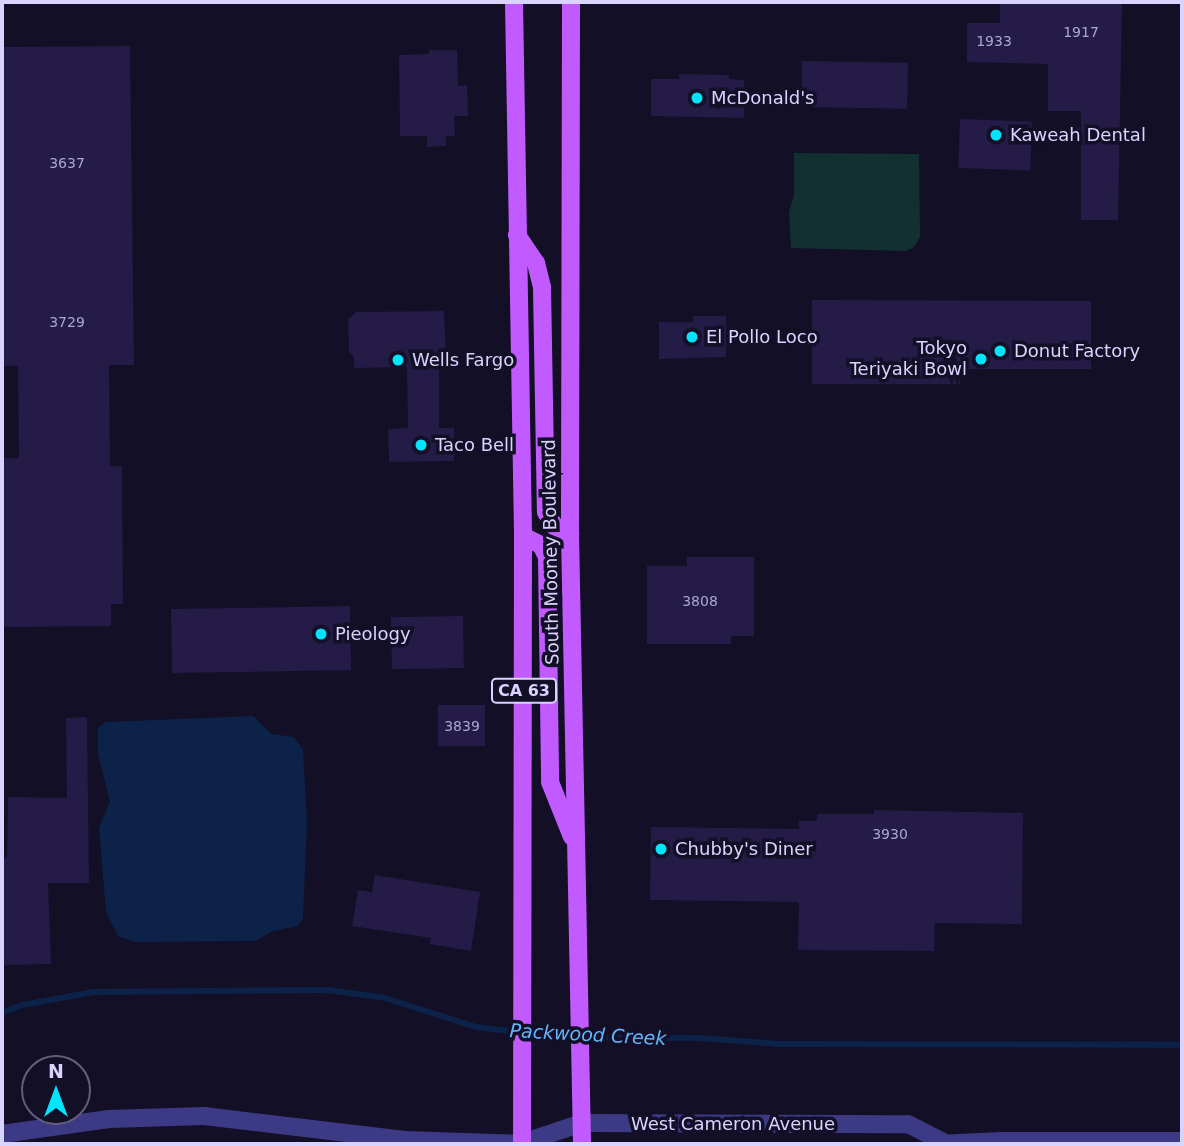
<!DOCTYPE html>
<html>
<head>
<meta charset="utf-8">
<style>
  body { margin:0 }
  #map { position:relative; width:1184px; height:1146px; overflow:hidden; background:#130f26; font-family:"DejaVu Sans",sans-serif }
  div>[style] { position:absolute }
  .green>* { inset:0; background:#12302f }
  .water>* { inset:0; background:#0c2248 }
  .stream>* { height:6px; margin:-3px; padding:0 3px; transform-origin:3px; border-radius:3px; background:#0c2248 }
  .building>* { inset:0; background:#241b47; transform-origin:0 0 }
  .minor>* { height:18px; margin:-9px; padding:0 9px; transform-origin:9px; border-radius:9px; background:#3d3a85 }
  .major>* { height:18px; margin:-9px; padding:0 9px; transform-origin:9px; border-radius:9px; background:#c25bff }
  .dots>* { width:19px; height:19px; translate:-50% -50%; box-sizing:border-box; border:4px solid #130f26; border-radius:50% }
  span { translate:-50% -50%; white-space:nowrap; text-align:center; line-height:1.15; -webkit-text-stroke:7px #130f26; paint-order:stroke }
  .number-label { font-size:14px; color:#aca6d1 }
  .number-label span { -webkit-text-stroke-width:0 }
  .shield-label span { padding:2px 5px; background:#130f26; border:2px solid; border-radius:5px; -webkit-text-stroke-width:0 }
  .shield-label { font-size:16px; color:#d9d4ff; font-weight:700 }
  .poi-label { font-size:18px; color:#d9d4ff }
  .left { translate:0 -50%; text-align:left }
  .right { translate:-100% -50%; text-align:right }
  .street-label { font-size:18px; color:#d9d4ff }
  .water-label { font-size:19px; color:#62b6ff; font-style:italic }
  .frame { position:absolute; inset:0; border:4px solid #d9d4ff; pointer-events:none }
  .north { position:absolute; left:21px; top:1055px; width:70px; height:70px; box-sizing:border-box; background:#130f26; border:2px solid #625e7d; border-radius:50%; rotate:0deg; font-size:19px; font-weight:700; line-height:28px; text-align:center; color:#d9d4ff }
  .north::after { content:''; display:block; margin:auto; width:24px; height:32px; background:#00e5ff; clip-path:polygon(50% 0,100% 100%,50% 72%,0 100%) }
</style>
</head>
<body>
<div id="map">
  <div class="green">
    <i style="clip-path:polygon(794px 153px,919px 154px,920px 237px,914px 247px,906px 251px,791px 248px,789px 212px,794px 195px)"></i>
  </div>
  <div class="water">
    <i style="clip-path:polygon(253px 716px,272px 734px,294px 737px,303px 749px,307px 822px,303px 919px,298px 926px,273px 931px,255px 941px,135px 942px,118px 936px,106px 912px,99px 828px,110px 801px,98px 755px,98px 728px,105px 722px)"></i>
  </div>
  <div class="stream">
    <i style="left:2px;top:1013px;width:22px;rotate:-22deg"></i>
    <i style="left:22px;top:1005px;width:73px;rotate:-10.2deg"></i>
    <i style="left:94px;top:992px;width:234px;rotate:-0.5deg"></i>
    <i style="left:328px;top:990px;width:58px;rotate:8deg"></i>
    <i style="left:385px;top:998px;width:96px;rotate:17.7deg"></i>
    <i style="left:476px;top:1027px;width:84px;rotate:6.9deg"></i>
    <i style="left:559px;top:1037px;width:141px;rotate:0.4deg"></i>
    <i style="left:700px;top:1038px;width:79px;rotate:4.3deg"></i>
    <i style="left:779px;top:1044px;width:403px;rotate:0.1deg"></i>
  </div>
  <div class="building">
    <i style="clip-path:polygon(1000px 2px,1122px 2px,1118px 220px,1081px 220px,1081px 111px,1048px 111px,1048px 64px,967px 62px,967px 23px,1000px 23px)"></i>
    <i style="clip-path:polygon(130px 46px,134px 365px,109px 365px,110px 466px,122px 466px,123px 604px,111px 604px,111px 626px,2px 627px,2px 458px,19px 458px,18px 366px,2px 366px,2px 47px)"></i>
    <i style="clip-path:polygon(429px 50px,457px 50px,458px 86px,467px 85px,468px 116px,454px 116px,455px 136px,446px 136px,446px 146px,427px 147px,427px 136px,400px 136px,399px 55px,429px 54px)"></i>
    <i style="left:802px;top:61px;width:106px;height:46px;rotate:1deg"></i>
    <i style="clip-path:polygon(679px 74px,729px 75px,729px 79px,744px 80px,744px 118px,651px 116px,651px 79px,679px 79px)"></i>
    <i style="left:960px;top:119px;width:72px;height:49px;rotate:2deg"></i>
    <i style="clip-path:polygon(812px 300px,1091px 301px,1091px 369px,960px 369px,960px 384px,812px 384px)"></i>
    <i style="clip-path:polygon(444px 311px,446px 358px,439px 364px,439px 428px,454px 428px,454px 461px,389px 462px,388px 429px,408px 428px,407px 367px,354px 368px,354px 357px,349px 352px,348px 319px,356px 312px)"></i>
    <i style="clip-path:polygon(693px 316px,726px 316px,726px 357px,659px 359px,659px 322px,693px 322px)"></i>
    <i style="clip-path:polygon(687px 557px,754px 557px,754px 636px,731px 636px,731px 644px,647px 644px,647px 566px,687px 566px)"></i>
    <i style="left:350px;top:606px;width:64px;height:179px;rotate:89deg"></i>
    <i style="left:463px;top:616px;width:52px;height:72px;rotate:89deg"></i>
    <i style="left:438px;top:705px;width:47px;height:41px"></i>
    <i style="clip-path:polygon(87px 717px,89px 883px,48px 883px,51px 964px,2px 965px,2px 858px,7px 858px,8px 797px,67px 798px,66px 718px)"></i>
    <i style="clip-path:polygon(874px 810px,1023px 813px,1022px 924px,935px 923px,934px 951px,798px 950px,799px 902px,650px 900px,651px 827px,799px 829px,799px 821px,817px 821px,817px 814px,874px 814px)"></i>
    <i style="clip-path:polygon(375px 875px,480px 892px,471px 951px,430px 944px,431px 938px,352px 926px,358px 890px,372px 892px)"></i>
  </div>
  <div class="minor">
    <i style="left:2px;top:1134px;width:108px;rotate:-8deg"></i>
    <i style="left:109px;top:1119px;width:95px;rotate:-1.8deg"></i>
    <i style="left:204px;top:1116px;width:202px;rotate:6.8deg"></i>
    <i style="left:405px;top:1140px;width:122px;rotate:1.9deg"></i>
    <i style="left:522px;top:1143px;width:63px;rotate:-18.4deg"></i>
    <i style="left:582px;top:1123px;width:326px;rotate:0.2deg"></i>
    <i style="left:908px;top:1124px;width:39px;rotate:27deg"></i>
    <i style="left:938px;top:1144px;width:64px;rotate:-2.7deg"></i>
    <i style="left:1002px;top:1141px;width:180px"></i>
  </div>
  <div class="major">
    <i style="left:514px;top:2px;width:534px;rotate:89.03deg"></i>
    <i style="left:523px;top:536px;width:608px;rotate:90.09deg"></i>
    <i style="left:571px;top:2px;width:532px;rotate:90.11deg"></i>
    <i style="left:570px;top:534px;width:610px;rotate:88.87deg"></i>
    <i style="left:517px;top:235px;width:34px;rotate:56deg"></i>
    <i style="left:536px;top:263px;width:25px;rotate:76deg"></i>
    <i style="left:542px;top:287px;width:225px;rotate:89deg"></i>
    <i style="left:546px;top:512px;width:17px;rotate:59deg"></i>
    <i style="left:555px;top:527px;width:17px;rotate:25deg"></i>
    <i style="left:523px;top:536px;width:20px;rotate:27deg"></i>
    <i style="left:541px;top:545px;width:13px;rotate:63deg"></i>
    <i style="left:547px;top:557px;width:225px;rotate:89.2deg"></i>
    <i style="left:550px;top:782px;width:59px;rotate:68.2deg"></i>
  </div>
  <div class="dots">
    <i style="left:697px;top:98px;background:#00e5ff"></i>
    <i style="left:996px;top:135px;background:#00e5ff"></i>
    <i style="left:692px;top:337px;background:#00e5ff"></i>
    <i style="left:1000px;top:351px;background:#00e5ff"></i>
    <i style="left:981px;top:359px;background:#00e5ff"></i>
    <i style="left:398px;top:360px;background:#00e5ff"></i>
    <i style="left:421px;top:445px;background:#00e5ff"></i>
    <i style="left:321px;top:634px;background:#00e5ff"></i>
    <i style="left:661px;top:849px;background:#00e5ff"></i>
  </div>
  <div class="number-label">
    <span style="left:1081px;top:32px">1917</span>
    <span style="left:994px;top:41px">1933</span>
    <span style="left:67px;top:163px">3637</span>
    <span style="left:67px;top:322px">3729</span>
    <span style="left:700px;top:601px">3808</span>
    <span style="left:462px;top:726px">3839</span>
    <span style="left:890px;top:834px">3930</span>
  </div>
  <div class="shield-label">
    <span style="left:524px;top:691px">CA 63</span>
  </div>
  <div class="poi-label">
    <span class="left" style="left:711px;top:98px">McDonald's</span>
    <span class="left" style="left:1010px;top:135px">Kaweah Dental</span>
    <span class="left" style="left:706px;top:337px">El Pollo Loco</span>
    <span class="right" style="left:967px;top:359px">Tokyo<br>Teriyaki Bowl</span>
    <span class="left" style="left:1014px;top:351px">Donut Factory</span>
    <span class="left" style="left:412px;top:360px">Wells Fargo</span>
    <span class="left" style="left:435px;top:445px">Taco Bell</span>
    <span class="left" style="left:335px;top:634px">Pieology</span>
    <span class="left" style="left:675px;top:849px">Chubby's Diner</span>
  </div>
  <div class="street-label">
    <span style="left:551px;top:552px;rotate:-91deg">South Mooney Boulevard</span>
    <span style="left:733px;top:1124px">West Cameron Avenue</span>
  </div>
  <div class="water-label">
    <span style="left:588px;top:1035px;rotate:3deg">Packwood Creek</span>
  </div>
  <div class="frame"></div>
  <div class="north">N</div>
</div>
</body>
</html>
